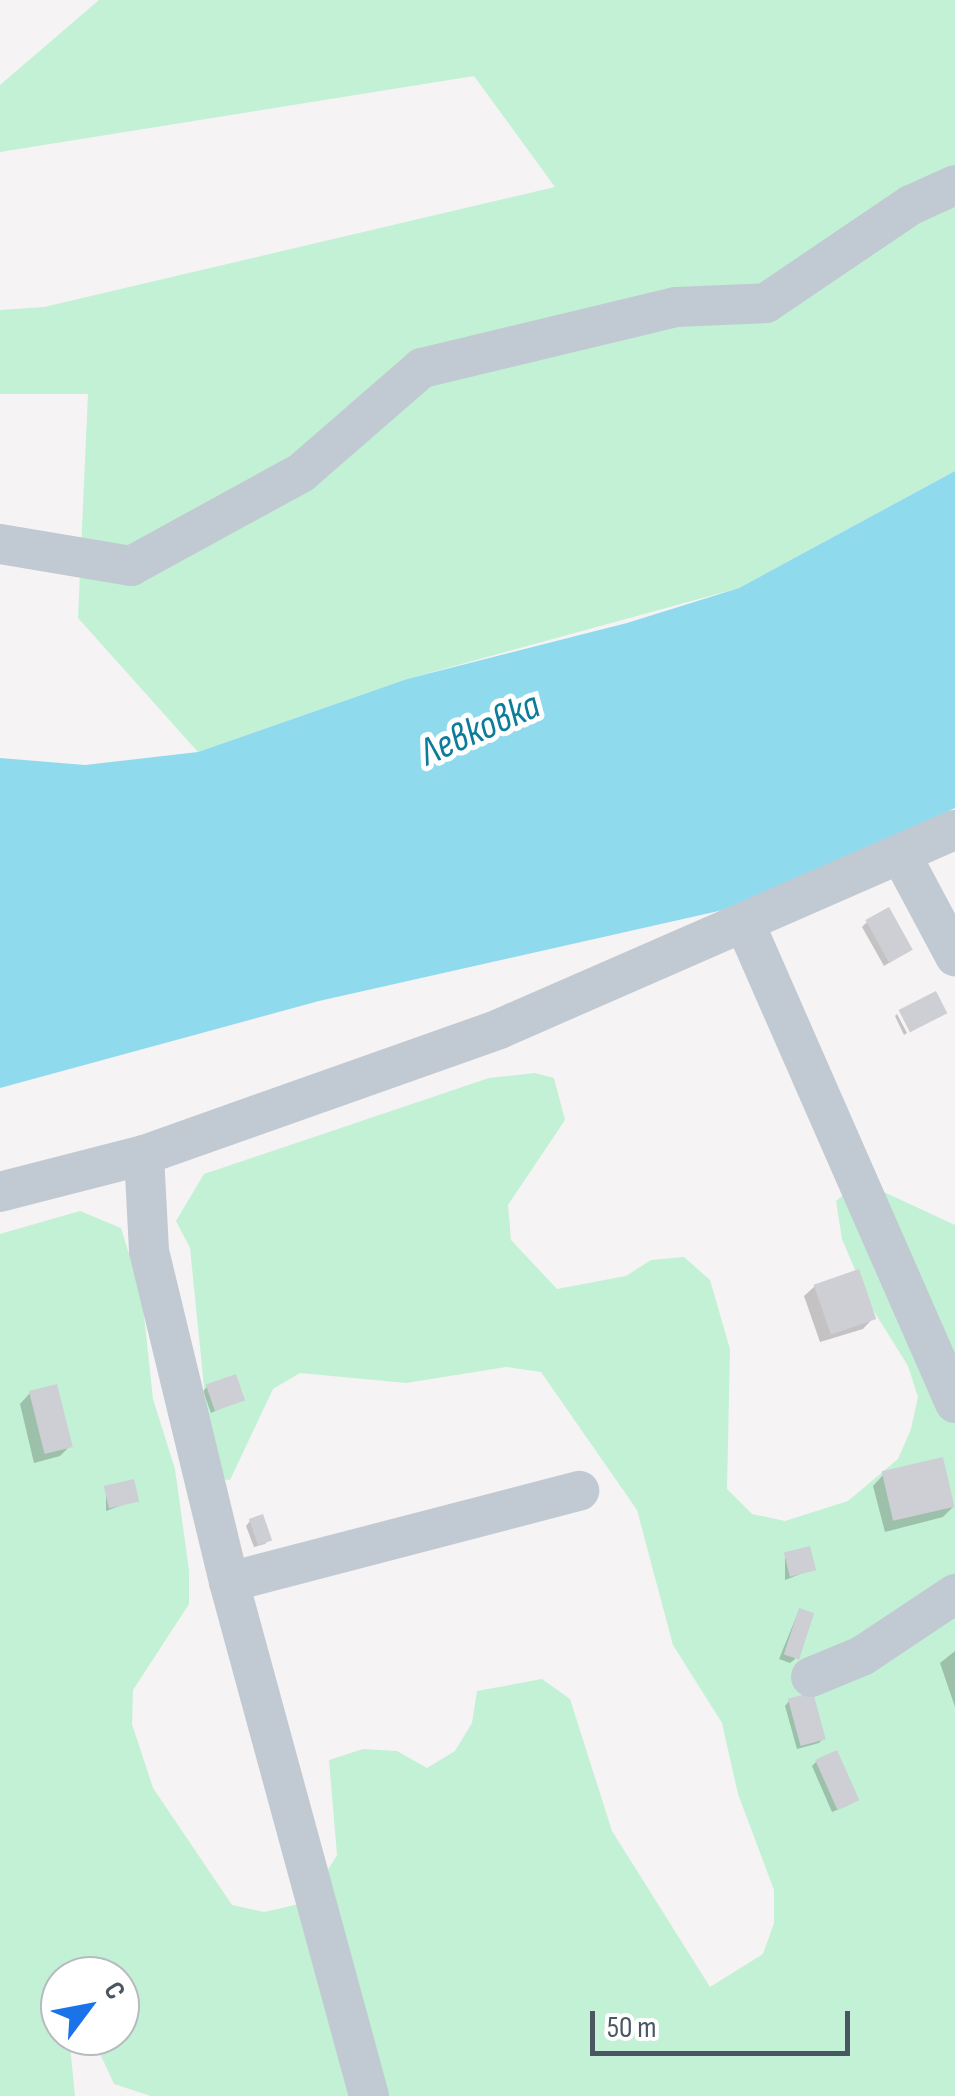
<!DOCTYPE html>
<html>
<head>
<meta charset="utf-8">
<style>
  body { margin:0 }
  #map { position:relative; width:955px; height:2096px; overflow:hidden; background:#f5f3f3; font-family:"Sofia Sans Condensed",sans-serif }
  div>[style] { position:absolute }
  .green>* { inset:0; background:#c3f1d5 }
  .water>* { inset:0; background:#90daee }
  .shadow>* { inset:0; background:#0003 }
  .building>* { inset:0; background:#cdcfd5; transform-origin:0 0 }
  .minor>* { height:40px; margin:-20px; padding:0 20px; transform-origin:20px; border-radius:20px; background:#c1cad2 }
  span { translate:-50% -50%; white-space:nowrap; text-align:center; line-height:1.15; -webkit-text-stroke:10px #fff; paint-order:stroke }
  .water-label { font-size:40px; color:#0c7c9b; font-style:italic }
  .north { position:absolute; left:40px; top:1956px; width:100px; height:100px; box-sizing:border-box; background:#fff; border:2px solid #b7bbc0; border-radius:50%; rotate:58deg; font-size:28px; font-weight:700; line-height:40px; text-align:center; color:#4a5661 }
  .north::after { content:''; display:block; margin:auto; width:35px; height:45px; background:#1a73e8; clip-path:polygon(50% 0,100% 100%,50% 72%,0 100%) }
  .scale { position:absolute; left:590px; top:2011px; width:260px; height:45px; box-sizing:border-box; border:5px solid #4a5661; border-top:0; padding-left:12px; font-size:30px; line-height:35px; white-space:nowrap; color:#4a5661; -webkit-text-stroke:8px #fff; paint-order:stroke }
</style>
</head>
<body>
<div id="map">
  <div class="green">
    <i style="clip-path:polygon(99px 0,955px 0,955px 471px,739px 588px,407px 679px,198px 752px,78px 618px,88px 394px,0 394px,0 310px,44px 307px,555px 187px,474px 76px,0 152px,0 85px)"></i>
    <i style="clip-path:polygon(535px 1073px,554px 1078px,565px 1120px,508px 1205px,511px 1240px,557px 1289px,626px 1276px,651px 1260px,684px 1257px,710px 1280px,730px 1349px,727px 1489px,752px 1514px,785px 1521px,848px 1501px,898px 1459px,911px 1429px,918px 1397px,908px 1366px,870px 1305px,842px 1239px,836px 1201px,860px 1181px,955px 1225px,955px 2096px,151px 2096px,114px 2084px,92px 2036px,120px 2036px,120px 1976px,65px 1976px,60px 2036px,69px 2036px,75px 2096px,0 2096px,0 1234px,80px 1211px,121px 1228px,142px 1297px,153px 1399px,175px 1469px,189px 1570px,189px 1604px,133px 1690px,132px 1724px,153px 1788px,232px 1905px,264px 1912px,295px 1905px,320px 1883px,337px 1855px,329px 1760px,363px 1749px,397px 1751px,427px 1768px,455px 1751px,472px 1723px,477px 1691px,542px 1679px,570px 1699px,612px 1831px,710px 1987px,763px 1954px,774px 1923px,774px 1890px,738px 1794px,722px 1723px,673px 1645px,637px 1510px,541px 1372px,506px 1367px,406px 1383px,300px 1373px,273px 1389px,230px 1480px,220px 1479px,207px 1416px,190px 1248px,176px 1221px,204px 1174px,489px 1078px)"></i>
  </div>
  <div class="water">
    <i style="clip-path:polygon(955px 471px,955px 808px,754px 903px,319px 1001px,0 1088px,0 758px,85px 765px,198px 752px,407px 679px,627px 623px,739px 588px)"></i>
  </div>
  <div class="shadow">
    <i style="clip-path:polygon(867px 922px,910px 950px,884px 966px,862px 927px)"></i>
    <i style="clip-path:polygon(897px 1014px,907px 1033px,904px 1035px,895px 1016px)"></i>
    <i style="clip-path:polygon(815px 1286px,873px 1318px,863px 1329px,820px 1342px,804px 1296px)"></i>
    <i style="clip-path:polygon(208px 1386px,242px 1399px,211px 1413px,203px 1391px)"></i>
    <i style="clip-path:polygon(30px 1393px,70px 1446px,60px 1456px,34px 1463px,20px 1404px)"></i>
    <i style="clip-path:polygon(883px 1475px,954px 1506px,943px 1517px,885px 1532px,873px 1486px)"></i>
    <i style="clip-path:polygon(106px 1488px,136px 1500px,106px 1511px)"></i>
    <i style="clip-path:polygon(250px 1521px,269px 1539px,265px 1544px,254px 1547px,246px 1526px)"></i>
    <i style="clip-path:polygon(785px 1555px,813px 1569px,785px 1580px)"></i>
    <i style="clip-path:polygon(799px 1610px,795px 1659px,790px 1663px,779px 1659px)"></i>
    <i style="clip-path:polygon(955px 1651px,955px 1707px,940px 1663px)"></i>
    <i style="clip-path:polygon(789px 1701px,824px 1738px,819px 1743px,797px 1749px,785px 1706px)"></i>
    <i style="clip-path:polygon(816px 1762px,856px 1799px,851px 1804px,832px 1812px,812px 1766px)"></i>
  </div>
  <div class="building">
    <i style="left:889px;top:907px;width:49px;height:27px;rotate:61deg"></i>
    <i style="left:936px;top:991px;width:25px;height:42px;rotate:63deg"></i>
    <i style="left:859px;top:1269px;width:53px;height:48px;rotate:71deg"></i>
    <i style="left:236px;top:1374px;width:28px;height:32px;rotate:71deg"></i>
    <i style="left:57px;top:1384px;width:65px;height:29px;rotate:76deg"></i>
    <i style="left:943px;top:1457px;width:51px;height:63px;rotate:77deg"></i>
    <i style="left:134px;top:1479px;width:23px;height:31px;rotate:77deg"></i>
    <i style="left:263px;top:1514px;width:28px;height:15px;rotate:71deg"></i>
    <i style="left:810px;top:1546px;width:25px;height:27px;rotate:76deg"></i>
    <i style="left:799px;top:1608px;width:16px;height:49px;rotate:18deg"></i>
    <i style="left:813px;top:1692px;width:49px;height:26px;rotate:75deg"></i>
    <i style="left:837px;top:1750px;width:55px;height:24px;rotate:66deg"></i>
  </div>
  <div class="minor">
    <i style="left:0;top:544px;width:133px;rotate:9.5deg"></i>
    <i style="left:131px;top:566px;width:194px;rotate:-28.7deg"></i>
    <i style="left:301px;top:473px;width:160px;rotate:-41deg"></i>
    <i style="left:422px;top:368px;width:261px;rotate:-13.5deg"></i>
    <i style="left:676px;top:307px;width:90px;rotate:-2.5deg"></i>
    <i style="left:766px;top:303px;width:175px;rotate:-34.1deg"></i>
    <i style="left:911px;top:205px;width:48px;rotate:-24.4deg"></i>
    <i style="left:901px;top:855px;width:115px;rotate:61.9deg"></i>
    <i style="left:745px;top:924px;width:523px;rotate:66.33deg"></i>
    <i style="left:144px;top:1155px;width:96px;rotate:87deg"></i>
    <i style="left:149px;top:1251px;width:341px;rotate:76.4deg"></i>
    <i style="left:229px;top:1582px;width:533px;rotate:74.76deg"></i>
    <i style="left:0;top:1192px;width:149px;rotate:-14.4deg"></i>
    <i style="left:144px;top:1155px;width:377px;rotate:-19.5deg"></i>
    <i style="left:499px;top:1029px;width:498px;rotate:-23.6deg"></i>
    <i style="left:229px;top:1582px;width:362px;rotate:-14.6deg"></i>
    <i style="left:811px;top:1677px;width:55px;rotate:-22.4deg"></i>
    <i style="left:862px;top:1656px;width:112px;rotate:-33.7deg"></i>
  </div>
  <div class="water-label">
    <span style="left:480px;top:729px;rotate:-24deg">Левковка</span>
  </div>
  <div class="north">С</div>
  <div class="scale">50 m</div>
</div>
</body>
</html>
